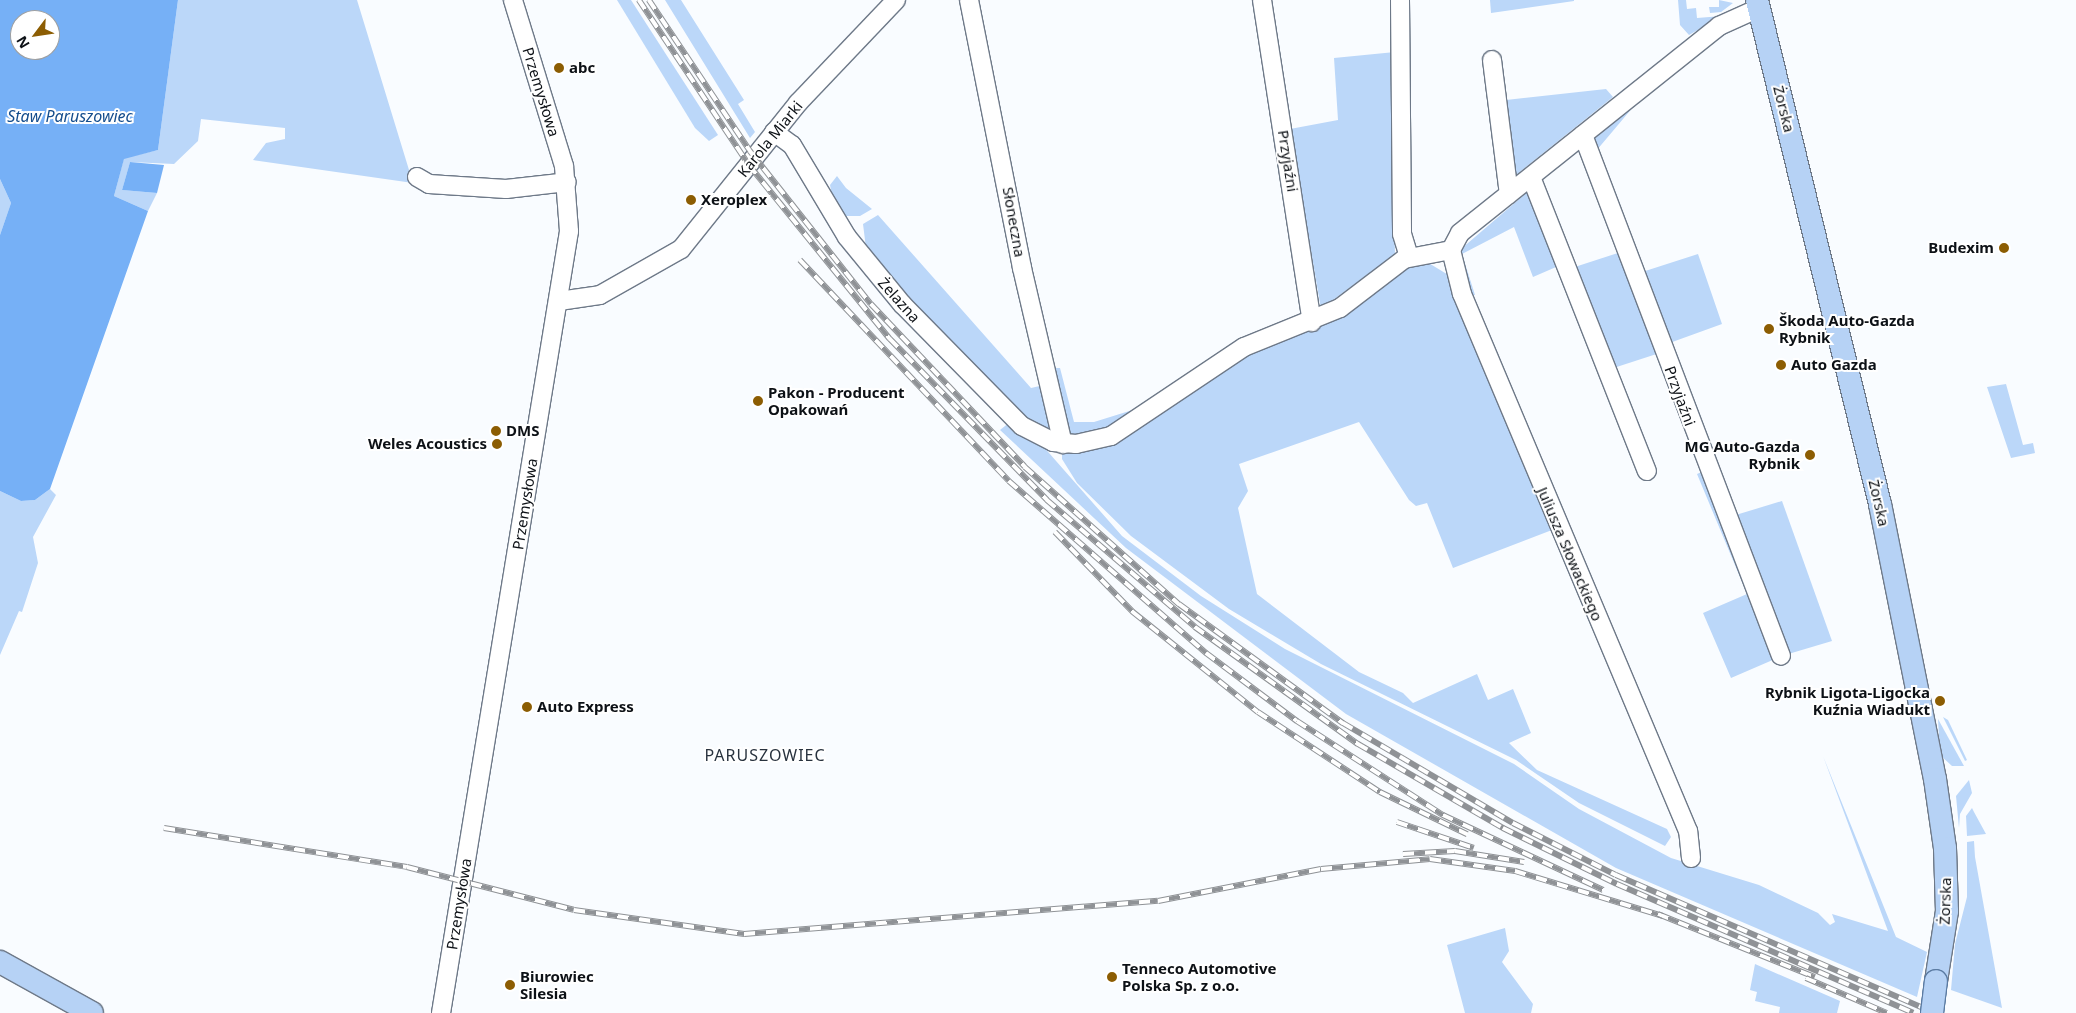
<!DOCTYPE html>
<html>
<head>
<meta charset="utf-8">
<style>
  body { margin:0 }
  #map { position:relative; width:2076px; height:1013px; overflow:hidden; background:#f9fcff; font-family:"Noto Sans",sans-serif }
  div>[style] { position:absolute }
  .green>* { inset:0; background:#bbd7f9; transform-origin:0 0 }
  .water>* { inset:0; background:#76b0f6 }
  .roads { filter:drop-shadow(1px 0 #6e7988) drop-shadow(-1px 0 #6e7988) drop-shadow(0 1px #6e7988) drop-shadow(0 -1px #6e7988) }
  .minor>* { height:18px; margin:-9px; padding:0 9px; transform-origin:9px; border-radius:9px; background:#fff }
  .major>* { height:22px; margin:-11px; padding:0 11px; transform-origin:11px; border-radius:11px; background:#b6d2f5 }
  .rail>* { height:5.5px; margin-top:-2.75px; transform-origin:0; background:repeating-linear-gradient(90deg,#fff 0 11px,#8f9296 0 22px); box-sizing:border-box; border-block:1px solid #8f9296 }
  .bridges { filter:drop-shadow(1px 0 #5b7ba2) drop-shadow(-1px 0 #5b7ba2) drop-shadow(0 1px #5b7ba2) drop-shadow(0 -1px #5b7ba2) }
  .major-bridge>* { height:22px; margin:-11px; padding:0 11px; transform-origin:11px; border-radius:11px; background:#b6d2f5 }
  .dots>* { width:14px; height:14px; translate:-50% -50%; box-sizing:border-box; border:2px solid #fff; border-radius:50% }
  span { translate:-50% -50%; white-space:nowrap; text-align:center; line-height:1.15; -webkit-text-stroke:4px #fff; paint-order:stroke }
  .poi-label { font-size:15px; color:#0d1116; font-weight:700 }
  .left { translate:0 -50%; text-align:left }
  .right { translate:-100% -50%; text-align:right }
  .street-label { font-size:15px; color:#0d1116 }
  .water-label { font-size:16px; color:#144d8d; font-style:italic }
  .neighbourhood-label { font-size:16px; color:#28323e; letter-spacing:1px }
  .north { position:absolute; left:10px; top:10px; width:50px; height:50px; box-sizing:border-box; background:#fff; border:1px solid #9ea0a2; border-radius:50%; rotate:239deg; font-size:14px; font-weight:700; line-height:20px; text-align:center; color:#0d1116 }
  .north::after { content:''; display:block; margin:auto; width:18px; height:22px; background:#8c5d03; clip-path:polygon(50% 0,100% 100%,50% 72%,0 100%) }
</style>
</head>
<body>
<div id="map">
  <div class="green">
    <i style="clip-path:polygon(178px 0,357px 0,413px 183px,253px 160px,266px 143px,285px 139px,285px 128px,201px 119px,198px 141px,174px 164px,130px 162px,122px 190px,157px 193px,148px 211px,114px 196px,124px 158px,158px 150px)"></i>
    <i style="clip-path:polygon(617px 0,631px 0,718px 135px,709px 141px,695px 128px)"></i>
    <i style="clip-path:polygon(665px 0,681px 0,744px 100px,738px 104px,755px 132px,750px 138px)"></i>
    <i style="clip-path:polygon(1490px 0,1574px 0,1574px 1px,1491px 13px)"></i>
    <i style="clip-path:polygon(1678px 0,1686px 0,1687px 9px,1696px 8px,1697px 18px,1722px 16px,1689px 35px,1680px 25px)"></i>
    <i style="clip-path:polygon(1719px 0,1733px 3px,1721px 12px,1710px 13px,1709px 7px,1719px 7px)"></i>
    <i style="clip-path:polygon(1395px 52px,1398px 100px,1391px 111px,1395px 254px,1321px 309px,1290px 129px,1338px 120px,1334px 58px)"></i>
    <i style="clip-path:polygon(1606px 89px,1613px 97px,1516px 175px,1510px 174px,1506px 100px)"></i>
    <i style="clip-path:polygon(1634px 106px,1596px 151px,1639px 273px,1698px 254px,1722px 324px,1664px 345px,1593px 146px,1593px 138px)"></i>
    <i style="clip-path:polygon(837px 176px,846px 188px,872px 209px,860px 216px,846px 216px,832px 195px,830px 185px)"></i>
    <i style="clip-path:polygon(0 179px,11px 203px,0 235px)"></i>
    <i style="clip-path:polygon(1532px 188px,1563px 264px,1533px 277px,1514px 227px,1462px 254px,1475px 295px,1471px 295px,1459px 266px,1461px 249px)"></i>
    <i style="clip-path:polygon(878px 215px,1031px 388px,1044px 385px,1055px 431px,1050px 436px,1028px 423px,939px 332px,866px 248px,863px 224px)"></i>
    <i style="left:1624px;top:251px;width:108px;height:55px;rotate:72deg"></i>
    <i style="clip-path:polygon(1427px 262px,1450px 276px,1552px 530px,1453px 568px,1427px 503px,1416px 506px,1409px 500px,1359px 422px,1239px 464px,1248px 491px,1238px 508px,1257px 594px,1359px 672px,1403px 693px,1413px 703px,1477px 674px,1488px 700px,1513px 689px,1531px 733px,1509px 743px,1537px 770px,1667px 829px,1671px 837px,1665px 846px,1579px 803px,1516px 760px,1321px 664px,1229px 609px,1131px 536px,1077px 483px,1062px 459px,1062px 452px,1398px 269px)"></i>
    <i style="clip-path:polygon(1054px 368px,1060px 368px,1074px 422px,1094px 422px,1139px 408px,1094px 438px,1068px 435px)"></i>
    <i style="clip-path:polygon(2006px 384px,2023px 445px,2033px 443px,2035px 453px,2011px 458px,1987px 387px)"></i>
    <i style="clip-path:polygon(1010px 422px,1042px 445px,1122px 536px,1201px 596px,1285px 649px,1514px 764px,1579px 809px,1671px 858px,1759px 885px,1818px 913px,1830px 925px,1835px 922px,1832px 914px,1888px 931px,1823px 756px,1896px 937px,1927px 952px,1917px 997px,1616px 868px,1346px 714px,1126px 548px,1000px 430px)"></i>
    <i style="clip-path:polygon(1704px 471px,1775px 659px,1731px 678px,1703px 613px,1747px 594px,1697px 474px)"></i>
    <i style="clip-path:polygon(50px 489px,56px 495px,33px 537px,38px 563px,22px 612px,19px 611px,0 655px,0 491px,21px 501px,35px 500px)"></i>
    <i style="clip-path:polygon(1782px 501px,1832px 641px,1785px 655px,1729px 517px)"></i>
    <i style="clip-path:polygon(1943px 717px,1948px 720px,1967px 760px,1965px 761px)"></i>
    <i style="clip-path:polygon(1938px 719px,1964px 766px,1952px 766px,1940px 755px)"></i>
    <i style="clip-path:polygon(1969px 780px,1972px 793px,1960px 814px,1959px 828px,1956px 796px)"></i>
    <i style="clip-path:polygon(1972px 808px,1974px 812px,1986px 834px,1967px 836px,1966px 816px)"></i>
    <i style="clip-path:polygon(1974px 841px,1975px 857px,2002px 1008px,1951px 990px,1955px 944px,1967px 897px,1967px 842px)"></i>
    <i style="clip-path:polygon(1505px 928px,1509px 951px,1502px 962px,1533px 1004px,1531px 1013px,1465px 1013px,1447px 945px)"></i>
    <i style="clip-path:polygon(1755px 964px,1840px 1001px,1837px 1013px,1779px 1013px,1780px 1007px,1755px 1001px,1757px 992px,1750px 990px)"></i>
  </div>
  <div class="water">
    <i style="clip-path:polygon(evenodd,0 0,178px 0,158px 150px,124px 159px,114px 196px,148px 211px,50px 489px,35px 500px,21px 501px,0 491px,0 235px,11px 203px,0 179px,0 0,20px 20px,50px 20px,50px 50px,20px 50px,20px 20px)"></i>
    <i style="clip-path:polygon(130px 162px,164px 165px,157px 193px,122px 190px)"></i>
  </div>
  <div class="roads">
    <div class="minor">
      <i style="left:969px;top:0;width:273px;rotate:78.8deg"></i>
      <i style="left:1022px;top:268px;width:181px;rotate:76.9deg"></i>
      <i style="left:1262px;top:0;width:326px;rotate:81.2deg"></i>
      <i style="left:1400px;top:0;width:234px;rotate:89.5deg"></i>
      <i style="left:1402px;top:234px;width:24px;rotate:73deg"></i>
      <i style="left:1492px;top:60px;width:135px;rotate:82.8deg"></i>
      <i style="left:774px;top:132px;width:22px;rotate:36deg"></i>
      <i style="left:792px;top:145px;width:107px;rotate:59.1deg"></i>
      <i style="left:847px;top:237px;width:87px;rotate:50.6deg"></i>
      <i style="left:902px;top:304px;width:171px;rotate:45.5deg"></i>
      <i style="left:1022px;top:426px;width:35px;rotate:27deg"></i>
      <i style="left:1053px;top:442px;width:23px;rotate:5deg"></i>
      <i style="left:1076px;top:444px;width:36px;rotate:-13deg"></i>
      <i style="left:1111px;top:436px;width:160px;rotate:-33.8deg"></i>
      <i style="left:1244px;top:347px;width:104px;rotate:-22.1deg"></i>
      <i style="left:1340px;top:308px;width:81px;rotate:-37.4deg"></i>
      <i style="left:1404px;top:259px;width:48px;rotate:-10.8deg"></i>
      <i style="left:1583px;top:135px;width:557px;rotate:69.19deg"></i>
      <i style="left:417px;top:177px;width:14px;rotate:30deg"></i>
      <i style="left:429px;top:184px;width:77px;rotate:3.7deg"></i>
      <i style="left:506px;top:189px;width:61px;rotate:-6.5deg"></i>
      <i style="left:1531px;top:177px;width:316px;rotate:68.5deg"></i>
      <i style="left:559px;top:301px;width:41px;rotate:-8.3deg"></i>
      <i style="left:600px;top:295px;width:93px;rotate:-29.6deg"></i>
      <i style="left:681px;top:249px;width:187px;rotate:-51.3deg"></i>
      <i style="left:798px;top:103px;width:142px;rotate:-46.4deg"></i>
      <i style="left:1691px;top:858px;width:27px;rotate:-96deg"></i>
      <i style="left:1688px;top:831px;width:583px;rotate:-112.82deg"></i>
      <i style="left:1462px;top:294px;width:45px;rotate:-104deg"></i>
      <i style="left:1451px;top:250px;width:19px;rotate:-62deg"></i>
      <i style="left:1460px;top:233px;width:332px;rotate:-38.6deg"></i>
      <i style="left:1719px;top:26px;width:44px;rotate:-24.2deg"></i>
      <i style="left:441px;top:1013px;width:792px;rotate:-80.7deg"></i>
      <i style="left:569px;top:231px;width:65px;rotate:-94.4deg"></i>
      <i style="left:564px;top:166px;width:174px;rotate:-107.1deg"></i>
    </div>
    <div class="major">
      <i style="left:1757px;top:0;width:519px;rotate:76.29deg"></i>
      <i style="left:1880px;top:504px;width:280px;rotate:78.7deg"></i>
      <i style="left:1935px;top:779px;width:70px;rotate:81.8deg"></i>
      <i style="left:1945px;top:848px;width:63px;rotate:88.2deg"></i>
      <i style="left:1947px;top:911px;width:71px;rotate:98.9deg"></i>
      <i style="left:0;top:962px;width:105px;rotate:29deg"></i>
    </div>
  </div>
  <div class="rail">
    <i style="left:639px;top:0;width:198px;rotate:56.3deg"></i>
    <i style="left:749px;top:165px;width:224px;rotate:51deg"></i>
    <i style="left:890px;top:339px;width:225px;rotate:45.7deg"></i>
    <i style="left:1047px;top:500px;width:195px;rotate:40.6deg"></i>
    <i style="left:1195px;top:627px;width:201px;rotate:35.7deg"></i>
    <i style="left:1358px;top:744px;width:168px;rotate:30.1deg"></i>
    <i style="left:1503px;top:828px;width:127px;rotate:26.2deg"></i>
    <i style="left:1617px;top:884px;width:323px;rotate:23.5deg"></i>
    <i style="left:649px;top:0;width:182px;rotate:56.2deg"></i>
    <i style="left:750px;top:151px;width:195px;rotate:51.7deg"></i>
    <i style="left:871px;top:304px;width:224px;rotate:46.6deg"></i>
    <i style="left:1025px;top:467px;width:206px;rotate:41.7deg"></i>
    <i style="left:1179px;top:604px;width:203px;rotate:36deg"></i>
    <i style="left:1343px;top:723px;width:197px;rotate:30.5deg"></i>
    <i style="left:1513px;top:823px;width:115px;rotate:26.8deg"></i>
    <i style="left:1616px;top:875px;width:348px;rotate:23.4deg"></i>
    <i style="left:800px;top:260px;width:304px;rotate:46.6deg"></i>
    <i style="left:1009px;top:481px;width:262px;rotate:41.1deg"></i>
    <i style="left:1206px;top:653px;width:114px;rotate:36.8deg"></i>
    <i style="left:1297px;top:721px;width:174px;rotate:32.8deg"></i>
    <i style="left:1443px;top:815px;width:177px;rotate:25.1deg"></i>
    <i style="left:1055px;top:532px;width:112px;rotate:45.7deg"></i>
    <i style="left:1133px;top:612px;width:160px;rotate:38.7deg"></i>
    <i style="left:1258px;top:712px;width:146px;rotate:33.3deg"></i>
    <i style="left:1380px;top:792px;width:97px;rotate:25.8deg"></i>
    <i style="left:1397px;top:822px;width:81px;rotate:18.7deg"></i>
    <i style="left:164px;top:828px;width:246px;rotate:9.1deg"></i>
    <i style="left:407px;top:867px;width:172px;rotate:14.4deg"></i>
    <i style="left:574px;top:910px;width:172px;rotate:8deg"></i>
    <i style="left:744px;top:934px;width:415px;rotate:-4.6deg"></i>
    <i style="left:1158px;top:901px;width:166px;rotate:-11.1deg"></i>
    <i style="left:1321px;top:869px;width:109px;rotate:-5.2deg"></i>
    <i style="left:1430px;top:859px;width:86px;rotate:8deg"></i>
    <i style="left:1515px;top:871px;width:155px;rotate:16.9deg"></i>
    <i style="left:1403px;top:854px;width:52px;rotate:-3.3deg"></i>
    <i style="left:1455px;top:851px;width:70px;rotate:9.1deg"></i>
    <i style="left:1658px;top:914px;width:169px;rotate:21.9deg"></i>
    <i style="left:1806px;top:978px;width:88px;rotate:23.4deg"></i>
  </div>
  <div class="bridges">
    <div class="major-bridge">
      <i style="left:1932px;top:1013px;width:32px;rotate:-83deg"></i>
    </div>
  </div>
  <div class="dots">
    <i style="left:559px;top:68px;background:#8c5d03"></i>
    <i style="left:691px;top:200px;background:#8c5d03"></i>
    <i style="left:2004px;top:248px;background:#8c5d03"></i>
    <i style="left:1769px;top:329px;background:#8c5d03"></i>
    <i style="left:1781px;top:365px;background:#8c5d03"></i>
    <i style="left:758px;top:401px;background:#8c5d03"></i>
    <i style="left:496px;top:431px;background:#8c5d03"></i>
    <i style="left:497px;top:444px;background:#8c5d03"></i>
    <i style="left:1810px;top:455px;background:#8c5d03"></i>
    <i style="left:1940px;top:701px;background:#8c5d03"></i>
    <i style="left:527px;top:707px;background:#8c5d03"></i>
    <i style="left:1112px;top:977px;background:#8c5d03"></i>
    <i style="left:510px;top:985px;background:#8c5d03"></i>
  </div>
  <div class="poi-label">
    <span class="left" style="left:569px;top:68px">abc</span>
    <span class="left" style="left:701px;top:200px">Xeroplex</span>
    <span class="right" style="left:1994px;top:248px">Budexim</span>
    <span class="left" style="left:1779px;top:329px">Škoda Auto-Gazda<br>Rybnik</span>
    <span class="left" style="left:1791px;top:365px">Auto Gazda</span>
    <span class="left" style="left:768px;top:401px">Pakon - Producent<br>Opakowań</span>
    <span class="left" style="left:506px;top:431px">DMS</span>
    <span class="right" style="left:487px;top:444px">Weles Acoustics</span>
    <span class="right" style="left:1800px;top:455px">MG Auto-Gazda<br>Rybnik</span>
    <span class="right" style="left:1930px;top:701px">Rybnik Ligota-Ligocka<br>Kuźnia Wiadukt</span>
    <span class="left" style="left:537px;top:707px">Auto Express</span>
    <span class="left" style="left:1122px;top:977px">Tenneco Automotive<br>Polska Sp. z o.o.</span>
    <span class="left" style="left:520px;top:985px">Biurowiec<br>Silesia</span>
  </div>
  <div class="street-label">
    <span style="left:541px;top:92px;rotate:73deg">Przemysłowa</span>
    <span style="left:1784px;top:109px;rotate:76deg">Żorska</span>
    <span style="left:770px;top:139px;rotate:-51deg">Karola Miarki</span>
    <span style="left:1288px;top:161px;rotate:81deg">Przyjaźni</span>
    <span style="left:1014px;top:222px;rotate:80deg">Słoneczna</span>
    <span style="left:899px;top:300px;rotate:48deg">Żelazna</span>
    <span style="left:1680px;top:396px;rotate:70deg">Przyjaźni</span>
    <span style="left:1879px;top:503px;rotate:77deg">Żorska</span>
    <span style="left:525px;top:504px;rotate:-81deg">Przemysłowa</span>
    <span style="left:1570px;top:554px;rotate:67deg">Juliusza Słowackiego</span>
    <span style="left:1945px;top:901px;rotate:-88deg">Żorska</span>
    <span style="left:459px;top:904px;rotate:-81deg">Przemysłowa</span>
  </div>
  <div class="water-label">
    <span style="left:70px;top:116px">Staw Paruszowiec</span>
  </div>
  <div class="neighbourhood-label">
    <span style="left:765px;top:755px">PARUSZOWIEC</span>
  </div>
  <div class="north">N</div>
</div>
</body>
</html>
